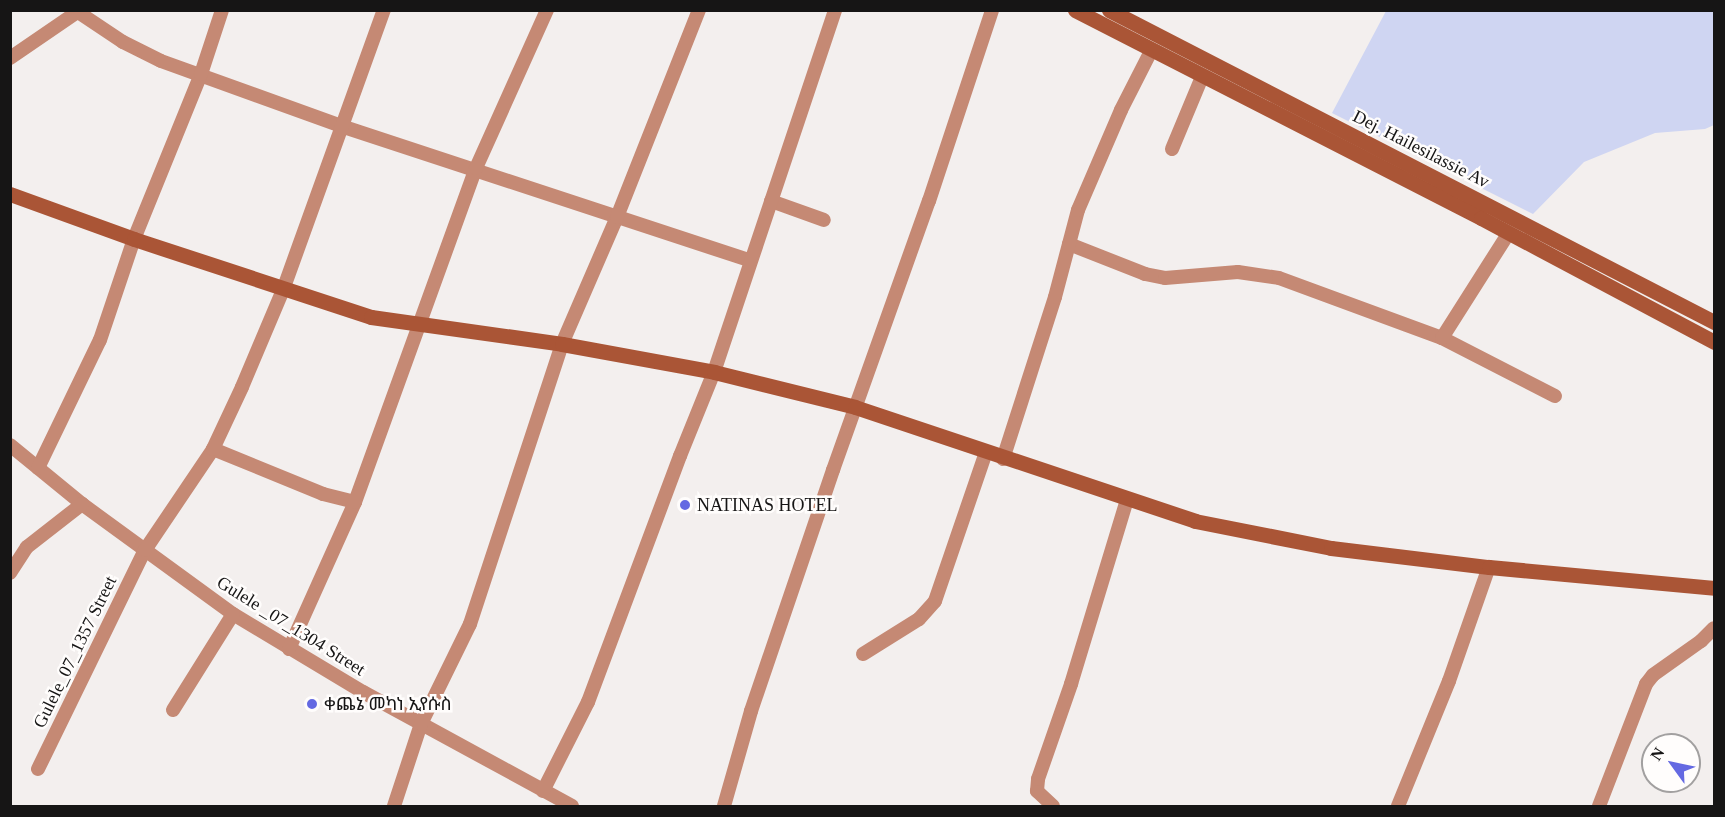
<!DOCTYPE html>
<html>
<head>
<meta charset="utf-8">
<style>
  body { margin:0 }
  #map { position:relative; width:1725px; height:817px; overflow:hidden; background:#f3efee; font-family:"Times New Roman","Noto Sans Ethiopic",serif }
  div>[style] { position:absolute }
  .green>* { inset:0; background:#cfd5f2 }
  .minor>* { height:14px; margin:-7px; padding:0 7px; transform-origin:7px; border-radius:7px; background:#c58974 }
  .secondary>* { height:15px; margin:-7.5px; padding:0 7.5px; transform-origin:7.5px; border-radius:7.5px; background:#aa5536 }
  .dots>* { width:16px; height:16px; translate:-50% -50%; box-sizing:border-box; border:3px solid #fffdfc; border-radius:50% }
  span { translate:-50% -50%; white-space:nowrap; text-align:center; line-height:1.15; -webkit-text-stroke:5px #fffdfc; paint-order:stroke }
  .street-label { font-size:18px; color:#161515 }
  .poi-label { font-size:18px; color:#161515 }
  .left { translate:0 -50%; text-align:left }
  .frame { position:absolute; inset:0; border:12px solid #161515; pointer-events:none }
  .north { position:absolute; left:1641px; top:733px; width:60px; height:60px; box-sizing:border-box; background:#fffdfc; border:2px solid #a2a0a0; border-radius:50%; rotate:303deg; font-size:16px; font-weight:700; line-height:24px; text-align:center; color:#161515 }
  .north::after { content:''; display:block; margin:auto; width:21px; height:27px; background:#6469e2; clip-path:polygon(50% 0,100% 100%,50% 72%,0 100%) }
</style>
</head>
<body>
<div id="map">
  <div class="green">
    <i style="clip-path:polygon(1386px 11px,1714px 11px,1714px 125px,1705px 129px,1655px 133px,1584px 162px,1533px 214px,1332px 113px)"></i>
  </div>
  <div class="minor">
    <i style="left:78px;top:12px;width:54px;rotate:33.7deg"></i>
    <i style="left:123px;top:42px;width:42px;rotate:26.6deg"></i>
    <i style="left:161px;top:61px;width:195px;rotate:19.8deg"></i>
    <i style="left:344px;top:127px;width:428px;rotate:18.2deg"></i>
    <i style="left:10px;top:58px;width:85px;rotate:-34.4deg"></i>
    <i style="left:1172px;top:149px;width:78px;rotate:-67.4deg"></i>
    <i style="left:771px;top:201px;width:56px;rotate:19.7deg"></i>
    <i style="left:1069px;top:244px;width:82px;rotate:21.5deg"></i>
    <i style="left:1145px;top:274px;width:20px;rotate:11deg"></i>
    <i style="left:1165px;top:278px;width:73px;rotate:-4.7deg"></i>
    <i style="left:1238px;top:272px;width:41px;rotate:8.3deg"></i>
    <i style="left:1279px;top:278px;width:174px;rotate:20.2deg"></i>
    <i style="left:1442px;top:338px;width:127px;rotate:27.2deg"></i>
    <i style="left:1442px;top:338px;width:123px;rotate:-57.6deg"></i>
    <i style="left:10px;top:445px;width:93px;rotate:39.3deg"></i>
    <i style="left:82px;top:504px;width:187px;rotate:36.1deg"></i>
    <i style="left:233px;top:614px;width:152px;rotate:31deg"></i>
    <i style="left:363px;top:692px;width:238px;rotate:28.6deg"></i>
    <i style="left:213px;top:449px;width:119px;rotate:22.2deg"></i>
    <i style="left:323px;top:494px;width:33px;rotate:14deg"></i>
    <i style="left:1003px;top:459px;width:170px;rotate:-72.2deg"></i>
    <i style="left:1055px;top:297px;width:90px;rotate:-75.2deg"></i>
    <i style="left:1078px;top:210px;width:109px;rotate:-66.7deg"></i>
    <i style="left:1121px;top:110px;width:66px;rotate:-63deg"></i>
    <i style="left:38px;top:468px;width:142px;rotate:-64.2deg"></i>
    <i style="left:100px;top:340px;width:107px;rotate:-71.4deg"></i>
    <i style="left:134px;top:239px;width:178px;rotate:-67.9deg"></i>
    <i style="left:201px;top:74px;width:67px;rotate:-71.8deg"></i>
    <i style="left:10px;top:573px;width:31px;rotate:-57deg"></i>
    <i style="left:27px;top:547px;width:70px;rotate:-38deg"></i>
    <i style="left:289px;top:649px;width:161px;rotate:-65.8deg"></i>
    <i style="left:355px;top:502px;width:355px;rotate:-70.1deg"></i>
    <i style="left:476px;top:168px;width:173px;rotate:-65.8deg"></i>
    <i style="left:863px;top:654px;width:66px;rotate:-32deg"></i>
    <i style="left:919px;top:619px;width:24px;rotate:-48deg"></i>
    <i style="left:935px;top:601px;width:157px;rotate:-71.1deg"></i>
    <i style="left:173px;top:710px;width:113px;rotate:-58deg"></i>
    <i style="left:38px;top:769px;width:244px;rotate:-64deg"></i>
    <i style="left:145px;top:550px;width:122px;rotate:-56deg"></i>
    <i style="left:213px;top:449px;width:68px;rotate:-64.9deg"></i>
    <i style="left:242px;top:387px;width:105px;rotate:-67.1deg"></i>
    <i style="left:283px;top:290px;width:298px;rotate:-70.2deg"></i>
    <i style="left:543px;top:791px;width:100px;rotate:-63.2deg"></i>
    <i style="left:588px;top:702px;width:263px;rotate:-69.5deg"></i>
    <i style="left:680px;top:456px;width:91px;rotate:-68deg"></i>
    <i style="left:714px;top:372px;width:382px;rotate:-71.5deg"></i>
    <i style="left:394px;top:806px;width:86px;rotate:-71.8deg"></i>
    <i style="left:421px;top:724px;width:111px;rotate:-63.9deg"></i>
    <i style="left:470px;top:624px;width:295px;rotate:-71.8deg"></i>
    <i style="left:562px;top:344px;width:138px;rotate:-66.6deg"></i>
    <i style="left:617px;top:217px;width:223px;rotate:-68.4deg"></i>
    <i style="left:724px;top:806px;width:99px;rotate:-74.1deg"></i>
    <i style="left:751px;top:711px;width:255px;rotate:-71.2deg"></i>
    <i style="left:833px;top:470px;width:286px;rotate:-70.4deg"></i>
    <i style="left:929px;top:201px;width:201px;rotate:-71.7deg"></i>
    <i style="left:1053px;top:806px;width:22px;rotate:-137deg"></i>
    <i style="left:1037px;top:791px;width:12px;rotate:-85deg"></i>
    <i style="left:1038px;top:779px;width:101px;rotate:-70.8deg"></i>
    <i style="left:1071px;top:684px;width:192px;rotate:-73.1deg"></i>
    <i style="left:1398px;top:806px;width:135px;rotate:-67.8deg"></i>
    <i style="left:1449px;top:681px;width:121px;rotate:-70.7deg"></i>
    <i style="left:1599px;top:806px;width:131px;rotate:-68.9deg"></i>
    <i style="left:1646px;top:684px;width:11px;rotate:-52deg"></i>
    <i style="left:1653px;top:675px;width:59px;rotate:-35.3deg"></i>
    <i style="left:1701px;top:641px;width:18px;rotate:-45deg"></i>
  </div>
  <div class="secondary">
    <i style="left:1075px;top:10px;width:456px;rotate:27.1deg"></i>
    <i style="left:1481px;top:218px;width:264px;rotate:28deg"></i>
    <i style="left:1109px;top:10px;width:681px;rotate:27.28deg"></i>
    <i style="left:10px;top:194px;width:132px;rotate:19.9deg"></i>
    <i style="left:134px;top:239px;width:250px;rotate:18.2deg"></i>
    <i style="left:371px;top:317px;width:193px;rotate:8deg"></i>
    <i style="left:562px;top:344px;width:155px;rotate:10.4deg"></i>
    <i style="left:714px;top:372px;width:145px;rotate:13.9deg"></i>
    <i style="left:855px;top:407px;width:359px;rotate:18.5deg"></i>
    <i style="left:1195px;top:521px;width:139px;rotate:11.2deg"></i>
    <i style="left:1331px;top:548px;width:159px;rotate:6.9deg"></i>
    <i style="left:1489px;top:567px;width:226px;rotate:5.3deg"></i>
  </div>
  <div class="dots">
    <i style="left:685px;top:505px;background:#6469e2"></i>
    <i style="left:312px;top:704px;background:#6469e2"></i>
  </div>
  <div class="street-label">
    <span style="left:1421px;top:149px;rotate:27deg">Dej. Hailesilassie Av</span>
    <span style="left:291px;top:626px;rotate:32deg">Gulele _07_1304 Street</span>
    <span style="left:75px;top:652px;rotate:-64deg">Gulele_07_1357 Street</span>
  </div>
  <div class="poi-label">
    <span class="left" style="left:697px;top:505px">NATINAS HOTEL</span>
    <span class="left" style="left:324px;top:704px">ቀጨኔ መካነ ኢየሱስ</span>
  </div>
  <div class="frame"></div>
  <div class="north">N</div>
</div>
</body>
</html>
